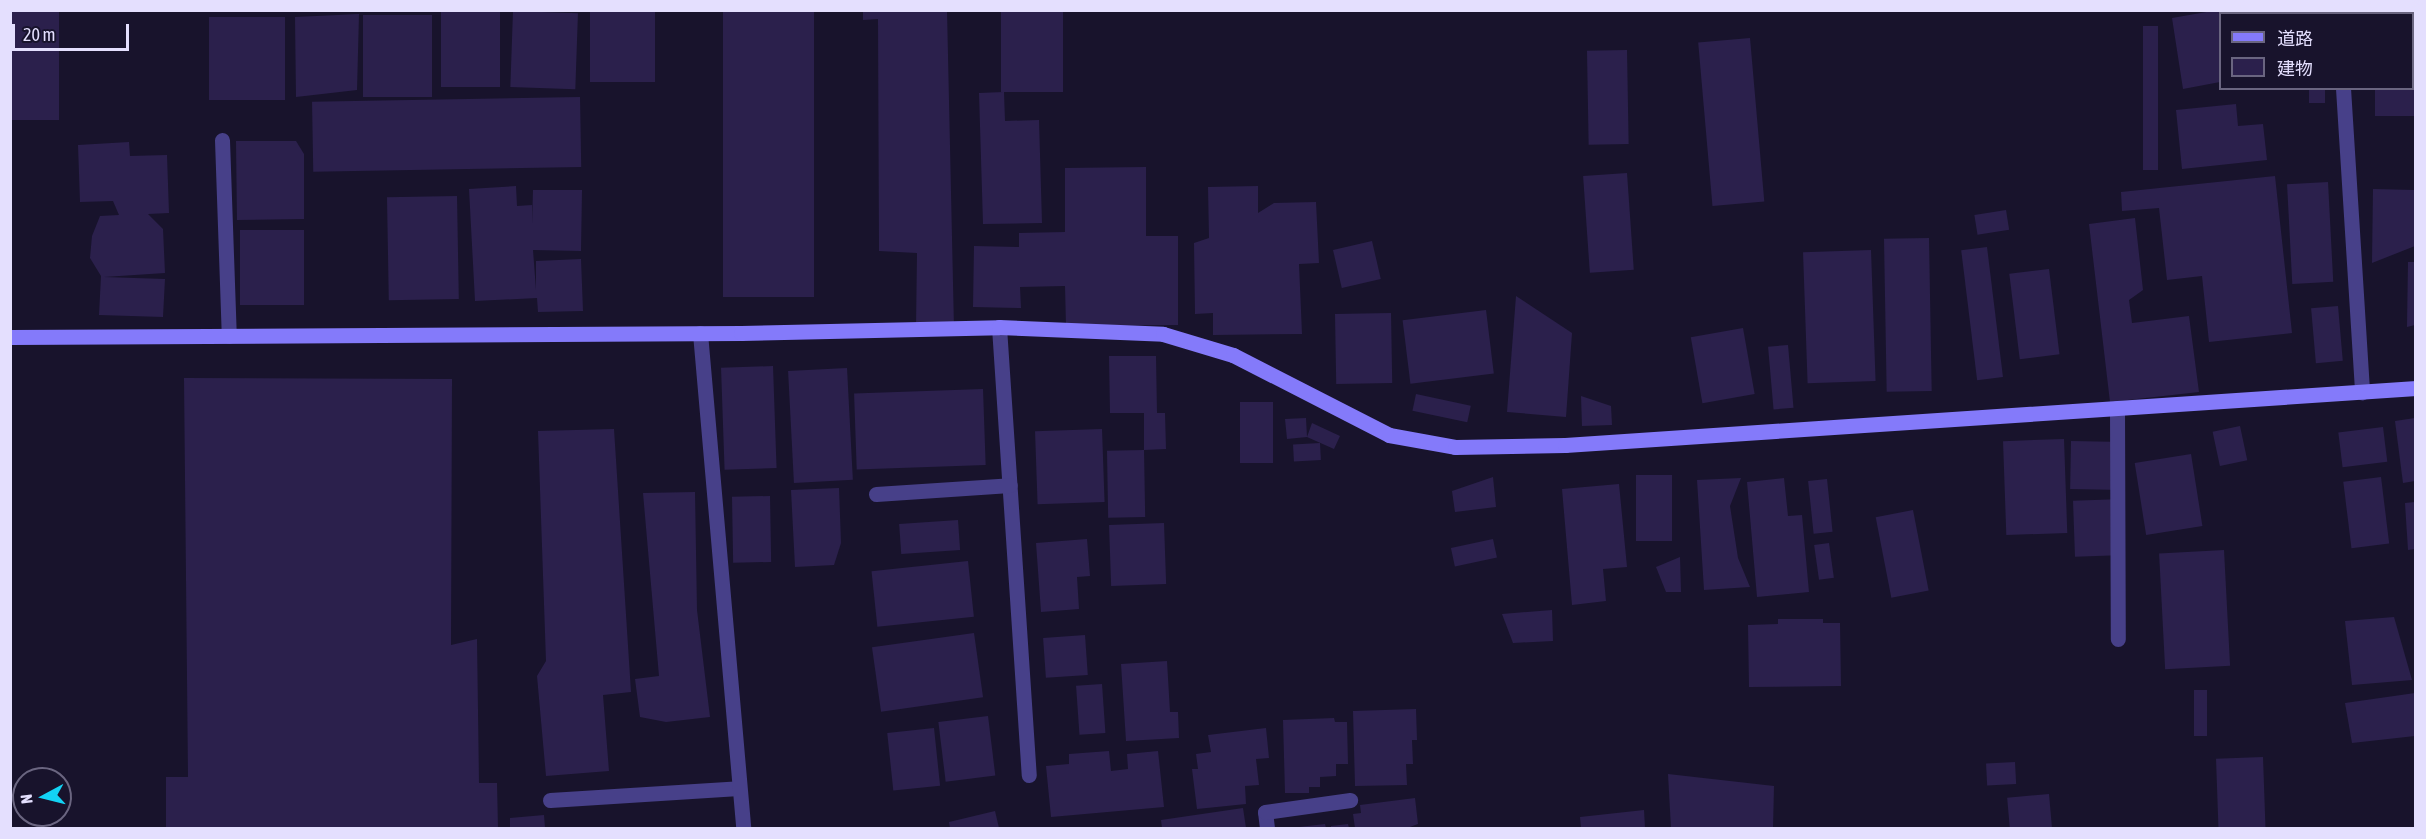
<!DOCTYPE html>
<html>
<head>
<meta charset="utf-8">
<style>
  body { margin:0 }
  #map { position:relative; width:2426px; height:839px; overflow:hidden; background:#18132c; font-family:"Asap Condensed","Noto Sans JP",sans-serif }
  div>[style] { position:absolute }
  .building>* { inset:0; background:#2b204c; transform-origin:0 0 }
  .lane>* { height:15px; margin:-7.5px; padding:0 7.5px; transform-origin:7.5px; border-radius:7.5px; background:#474089 }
  .street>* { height:15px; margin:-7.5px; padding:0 7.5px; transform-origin:7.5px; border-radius:7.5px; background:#474089 }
  .secondary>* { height:15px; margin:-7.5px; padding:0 7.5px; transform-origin:7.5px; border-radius:7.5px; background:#847afa }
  span { translate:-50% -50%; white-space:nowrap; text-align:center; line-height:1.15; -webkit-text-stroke:5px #18132c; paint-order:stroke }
  .frame { position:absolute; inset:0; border:12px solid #e4dffe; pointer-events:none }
  .legend { position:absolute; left:2219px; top:12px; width:195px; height:78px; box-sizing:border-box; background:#18132c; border:2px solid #6a6580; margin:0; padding:8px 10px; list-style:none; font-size:18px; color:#e4dffe }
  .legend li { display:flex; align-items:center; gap:12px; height:30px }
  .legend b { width:30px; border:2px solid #6a6580 }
  .north { position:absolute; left:12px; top:767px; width:60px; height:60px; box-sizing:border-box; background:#18132c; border:2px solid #6a6580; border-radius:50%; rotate:263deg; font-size:16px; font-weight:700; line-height:24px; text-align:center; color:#e4dffe }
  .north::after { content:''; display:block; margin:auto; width:21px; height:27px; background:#13d3f5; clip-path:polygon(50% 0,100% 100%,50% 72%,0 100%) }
  .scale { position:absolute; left:12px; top:24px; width:117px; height:27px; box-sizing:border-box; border:3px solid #e4dffe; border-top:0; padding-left:8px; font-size:18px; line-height:21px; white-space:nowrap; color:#e4dffe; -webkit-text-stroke:4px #18132c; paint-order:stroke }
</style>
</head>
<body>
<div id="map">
  <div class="building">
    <i style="left:10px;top:10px;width:49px;height:110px"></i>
    <i style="left:500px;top:10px;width:77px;height:59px;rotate:90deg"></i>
    <i style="left:590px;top:10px;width:65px;height:72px"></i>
    <i style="left:723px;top:10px;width:91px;height:287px"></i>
    <i style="clip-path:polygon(863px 10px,947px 10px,954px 328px,916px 328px,917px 253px,879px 251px,878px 19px,863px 20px)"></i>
    <i style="left:1001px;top:10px;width:62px;height:82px"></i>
    <i style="clip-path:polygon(2218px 10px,2231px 14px,2220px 14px,2220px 82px,2183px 89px,2172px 18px)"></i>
    <i style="left:513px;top:11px;width:65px;height:76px;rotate:2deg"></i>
    <i style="clip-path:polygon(359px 14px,357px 90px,296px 97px,295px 17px)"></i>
    <i style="left:363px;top:15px;width:69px;height:82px"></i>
    <i style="left:209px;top:17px;width:76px;height:83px"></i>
    <i style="clip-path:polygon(2412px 22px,2415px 116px,2375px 116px,2375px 88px,2412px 88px)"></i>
    <i style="left:2143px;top:26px;width:15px;height:144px"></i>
    <i style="left:1750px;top:38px;width:164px;height:52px;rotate:85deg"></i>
    <i style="left:1627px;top:50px;width:94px;height:40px;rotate:89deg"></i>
    <i style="left:2309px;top:88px;width:16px;height:15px"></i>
    <i style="clip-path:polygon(1004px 92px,1005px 121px,1039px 120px,1042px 223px,983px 224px,979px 93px)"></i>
    <i style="left:580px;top:97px;width:70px;height:268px;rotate:89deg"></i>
    <i style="clip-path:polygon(2236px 104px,2238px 126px,2263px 124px,2267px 160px,2182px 169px,2176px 110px)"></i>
    <i style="clip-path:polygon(236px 141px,296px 141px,304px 154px,304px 219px,237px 220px)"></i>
    <i style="clip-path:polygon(129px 142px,130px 156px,167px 155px,169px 213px,148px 214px,163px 229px,165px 273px,104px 277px,165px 279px,163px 317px,99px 315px,101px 276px,90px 258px,92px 236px,100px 216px,119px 215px,113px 201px,80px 202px,78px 145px)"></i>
    <i style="clip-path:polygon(1146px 167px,1146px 236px,1178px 236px,1178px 325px,1066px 326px,1065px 286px,1020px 287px,1021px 308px,973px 307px,974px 246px,1019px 247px,1019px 233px,1065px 232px,1065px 168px)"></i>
    <i style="left:1627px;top:173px;width:97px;height:44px;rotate:86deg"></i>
    <i style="clip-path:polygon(2275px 176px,2292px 333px,2209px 342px,2202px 276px,2167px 280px,2159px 208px,2122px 211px,2121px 192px)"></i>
    <i style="left:2328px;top:182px;width:100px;height:41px;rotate:87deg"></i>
    <i style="clip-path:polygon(516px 186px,517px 206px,532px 205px,532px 224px,533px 190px,582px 190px,581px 251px,533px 250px,536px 290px,536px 261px,581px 259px,583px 311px,538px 312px,537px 298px,475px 301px,469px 189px)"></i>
    <i style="clip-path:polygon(1258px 186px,1258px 213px,1274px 203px,1316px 202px,1319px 263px,1299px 264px,1302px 334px,1213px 335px,1213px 313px,1195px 314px,1194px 243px,1209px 238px,1208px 187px)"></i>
    <i style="clip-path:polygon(2373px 189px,2415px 190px,2415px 246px,2372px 263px)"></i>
    <i style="left:457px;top:196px;width:103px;height:70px;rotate:89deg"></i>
    <i style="left:2006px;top:210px;width:20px;height:32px;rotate:81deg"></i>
    <i style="clip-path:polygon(2135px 218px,2143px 290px,2129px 300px,2132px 323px,2189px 316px,2199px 392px,2110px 402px,2089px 224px)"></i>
    <i style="left:240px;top:230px;width:64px;height:75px"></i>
    <i style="left:1929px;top:238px;width:153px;height:45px;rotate:89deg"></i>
    <i style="left:1372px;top:241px;width:39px;height:40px;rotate:77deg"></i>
    <i style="left:1987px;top:247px;width:131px;height:26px;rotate:83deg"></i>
    <i style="left:1871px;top:250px;width:131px;height:68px;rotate:88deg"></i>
    <i style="clip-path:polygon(2408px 262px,2415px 262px,2415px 325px,2407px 327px)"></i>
    <i style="left:2049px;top:269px;width:86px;height:40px;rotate:83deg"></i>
    <i style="clip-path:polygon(1516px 296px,1572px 333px,1566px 417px,1507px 412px)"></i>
    <i style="left:2338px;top:306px;width:55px;height:27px;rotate:85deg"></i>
    <i style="left:1486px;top:310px;width:64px;height:84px;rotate:83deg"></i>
    <i style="left:1391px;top:313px;width:70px;height:56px;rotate:89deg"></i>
    <i style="left:1743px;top:328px;width:67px;height:53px;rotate:80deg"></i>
    <i style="left:1788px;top:345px;width:63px;height:20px;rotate:85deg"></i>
    <i style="clip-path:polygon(1109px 356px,1156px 356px,1157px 413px,1165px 413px,1166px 449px,1144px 450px,1144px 413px,1110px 413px)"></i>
    <i style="left:773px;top:366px;width:102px;height:52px;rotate:88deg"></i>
    <i style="left:847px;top:368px;width:112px;height:59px;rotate:87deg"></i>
    <i style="clip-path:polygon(184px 378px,452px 379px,451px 645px,477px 639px,479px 783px,497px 783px,498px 828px,166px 828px,166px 777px,188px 777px)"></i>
    <i style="left:983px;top:389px;width:76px;height:129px;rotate:88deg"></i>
    <i style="left:1416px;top:394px;width:56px;height:17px;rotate:12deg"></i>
    <i style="clip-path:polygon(1581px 396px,1611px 406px,1612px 425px,1582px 426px)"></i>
    <i style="left:1240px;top:402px;width:33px;height:61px"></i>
    <i style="clip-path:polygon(1306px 418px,1307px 437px,1312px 423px,1340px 436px,1334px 449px,1307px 437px,1287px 439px,1285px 419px)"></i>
    <i style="clip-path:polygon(2415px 418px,2415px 481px,2403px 483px,2395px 421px)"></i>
    <i style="left:2240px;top:426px;width:35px;height:28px;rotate:78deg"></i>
    <i style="left:2383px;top:427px;width:35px;height:45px;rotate:83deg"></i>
    <i style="clip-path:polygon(614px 429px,631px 692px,603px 695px,609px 771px,546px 776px,537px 676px,546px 661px,538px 431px)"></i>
    <i style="left:1102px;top:429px;width:73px;height:67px;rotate:88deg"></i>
    <i style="left:2064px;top:439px;width:94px;height:61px;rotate:88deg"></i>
    <i style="left:2124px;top:442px;width:48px;height:53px;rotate:91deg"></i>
    <i style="left:1320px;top:443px;width:17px;height:27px;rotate:87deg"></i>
    <i style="left:1144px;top:450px;width:67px;height:37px;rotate:89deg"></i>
    <i style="left:2191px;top:454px;width:73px;height:57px;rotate:81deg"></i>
    <i style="left:1636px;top:475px;width:36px;height:66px"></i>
    <i style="clip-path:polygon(1493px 477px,1496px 507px,1455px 512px,1452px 491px)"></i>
    <i style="left:2381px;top:477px;width:67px;height:38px;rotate:83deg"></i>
    <i style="clip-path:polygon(1741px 478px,1730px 506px,1738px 558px,1750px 587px,1704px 590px,1697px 480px)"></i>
    <i style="clip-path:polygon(1784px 478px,1788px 516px,1802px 515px,1809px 592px,1757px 597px,1747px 482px)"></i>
    <i style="left:1827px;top:479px;width:53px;height:19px;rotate:84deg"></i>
    <i style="clip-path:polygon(1619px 484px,1627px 567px,1603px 569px,1606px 601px,1572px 605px,1562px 489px)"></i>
    <i style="clip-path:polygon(839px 488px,841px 543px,834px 565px,795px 567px,791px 490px)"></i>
    <i style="clip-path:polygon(695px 492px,697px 610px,710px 717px,666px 722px,640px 717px,635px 679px,659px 676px,643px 493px)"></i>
    <i style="left:770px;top:496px;width:66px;height:38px;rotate:89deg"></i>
    <i style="left:2123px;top:499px;width:56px;height:50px;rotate:88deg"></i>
    <i style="clip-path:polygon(2415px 502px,2415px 549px,2408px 550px,2405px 503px)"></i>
    <i style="left:1913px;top:510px;width:82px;height:38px;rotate:79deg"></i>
    <i style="left:958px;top:520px;width:30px;height:59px;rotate:86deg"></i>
    <i style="left:1164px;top:523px;width:61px;height:55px;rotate:88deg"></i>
    <i style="clip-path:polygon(1087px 539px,1090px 576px,1077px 577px,1079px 609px,1041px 612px,1036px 543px)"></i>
    <i style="left:1493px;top:539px;width:19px;height:43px;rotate:78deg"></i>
    <i style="left:1829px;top:543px;width:35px;height:15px;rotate:82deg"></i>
    <i style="left:2224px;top:550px;width:116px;height:65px;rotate:87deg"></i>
    <i style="clip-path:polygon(1680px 557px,1681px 592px,1666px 592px,1656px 567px)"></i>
    <i style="left:968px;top:561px;width:56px;height:97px;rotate:84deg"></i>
    <i style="clip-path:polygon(1552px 610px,1553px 641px,1513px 643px,1502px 614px)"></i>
    <i style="clip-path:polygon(2394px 617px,2412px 680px,2352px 685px,2345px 621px)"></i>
    <i style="clip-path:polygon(1778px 619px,1823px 619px,1823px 623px,1840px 623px,1841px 686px,1749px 687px,1748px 625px,1778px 624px)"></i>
    <i style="left:974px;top:633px;width:65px;height:103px;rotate:82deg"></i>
    <i style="left:1085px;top:635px;width:40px;height:42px;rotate:86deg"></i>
    <i style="clip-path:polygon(1167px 661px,1170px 712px,1178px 712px,1179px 738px,1126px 741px,1121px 664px)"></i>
    <i style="left:1102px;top:684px;width:49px;height:26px;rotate:86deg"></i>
    <i style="left:2194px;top:690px;width:13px;height:46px"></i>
    <i style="clip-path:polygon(2415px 693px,2415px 736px,2352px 743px,2345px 703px)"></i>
    <i style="clip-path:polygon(1416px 709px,1417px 740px,1412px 740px,1413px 764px,1406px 764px,1407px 785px,1355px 786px,1353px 711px)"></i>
    <i style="left:988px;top:716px;width:60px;height:50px;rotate:83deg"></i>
    <i style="clip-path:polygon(1334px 718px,1335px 722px,1347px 722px,1348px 764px,1336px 764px,1336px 776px,1320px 777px,1320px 787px,1309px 787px,1309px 793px,1285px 793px,1283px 720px)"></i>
    <i style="left:934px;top:728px;width:58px;height:47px;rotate:84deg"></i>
    <i style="clip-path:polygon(1266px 728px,1269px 758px,1256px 759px,1259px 785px,1245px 786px,1246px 804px,1197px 809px,1192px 769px,1198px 769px,1196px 754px,1211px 752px,1208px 735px)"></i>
    <i style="clip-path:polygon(1109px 751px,1111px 771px,1128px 769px,1127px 754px,1158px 751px,1164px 807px,1051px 817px,1046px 766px,1069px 764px,1069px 754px)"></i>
    <i style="left:2263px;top:757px;width:71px;height:47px;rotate:88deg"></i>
    <i style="left:2015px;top:762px;width:22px;height:29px;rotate:87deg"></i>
    <i style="clip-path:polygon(1668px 774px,1774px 786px,1773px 828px,1671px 828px)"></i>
    <i style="left:2049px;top:794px;width:34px;height:42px;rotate:85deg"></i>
    <i style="clip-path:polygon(1415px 798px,1418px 824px,1407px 828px,1355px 828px,1353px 814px,1361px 813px,1360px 805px)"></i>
    <i style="clip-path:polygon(1243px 808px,1246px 828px,1162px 828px,1161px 820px)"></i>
    <i style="clip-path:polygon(1644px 810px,1645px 828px,1581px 828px,1580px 817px)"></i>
    <i style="clip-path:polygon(995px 811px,999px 828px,950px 828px,949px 822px)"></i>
    <i style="clip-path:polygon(544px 815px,545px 828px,510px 828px,510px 818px)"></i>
    <i style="clip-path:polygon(1325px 824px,1326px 828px,1299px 828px,1299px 827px)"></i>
    <i style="clip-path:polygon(1348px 824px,1349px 828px,1331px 828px,1331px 826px)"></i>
  </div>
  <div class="lane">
    <i style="left:999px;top:327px;width:449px;rotate:86.2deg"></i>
    <i style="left:550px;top:800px;width:189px;rotate:-3.6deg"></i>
  </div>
  <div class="street">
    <i style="left:2338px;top:10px;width:4px;rotate:90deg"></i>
    <i style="left:2343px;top:88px;width:305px;rotate:86.4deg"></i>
    <i style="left:222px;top:140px;width:196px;rotate:88deg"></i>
    <i style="left:700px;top:333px;width:497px;rotate:85deg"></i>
    <i style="left:2117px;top:408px;width:231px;rotate:89.8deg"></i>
    <i style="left:876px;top:494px;width:134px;rotate:-3.8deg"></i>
    <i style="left:1267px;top:828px;width:16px;rotate:-97deg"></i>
    <i style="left:1265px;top:812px;width:86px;rotate:-8deg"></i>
  </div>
  <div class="secondary">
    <i style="left:10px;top:337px;width:731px;rotate:-0.31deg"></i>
    <i style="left:741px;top:333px;width:258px;rotate:-1.3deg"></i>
    <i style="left:999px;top:327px;width:164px;rotate:2.4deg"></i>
    <i style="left:1163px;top:334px;width:73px;rotate:16.7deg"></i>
    <i style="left:1233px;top:355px;width:175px;rotate:27.1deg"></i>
    <i style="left:1389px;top:435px;width:67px;rotate:10.3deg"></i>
    <i style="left:1455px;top:447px;width:110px;rotate:-1deg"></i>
    <i style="left:1565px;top:445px;width:853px;rotate:-3.83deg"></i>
  </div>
  <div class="frame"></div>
  <ul class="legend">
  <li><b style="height:8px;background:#847afa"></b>道路</li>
  <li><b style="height:16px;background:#2b204c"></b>建物</li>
  </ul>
  <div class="north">N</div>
  <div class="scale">20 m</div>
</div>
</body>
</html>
